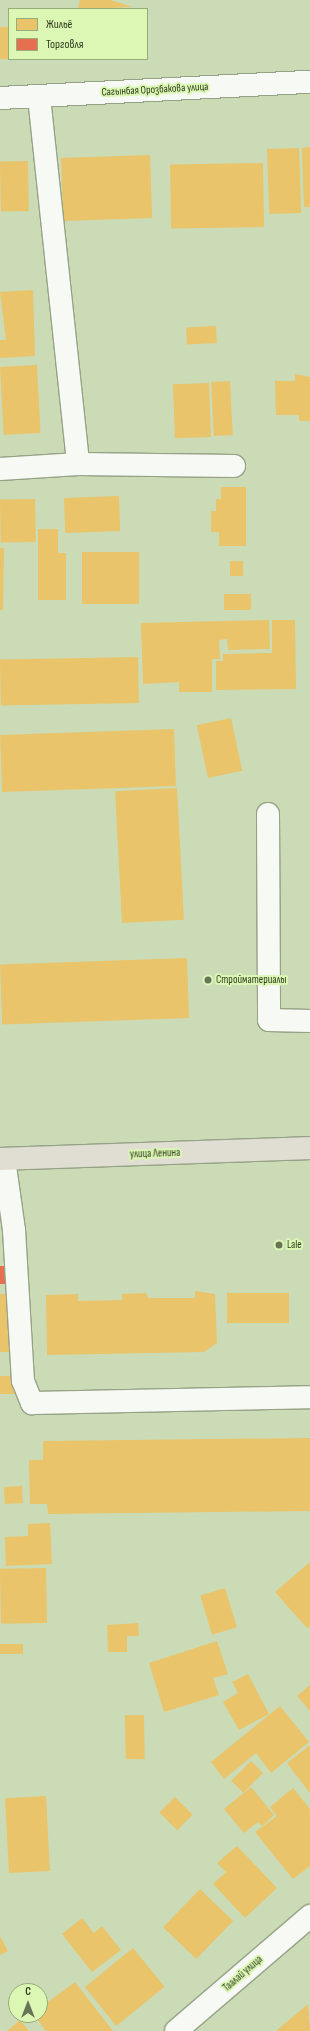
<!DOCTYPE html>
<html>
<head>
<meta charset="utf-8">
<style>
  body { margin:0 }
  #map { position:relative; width:310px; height:2031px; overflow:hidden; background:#cbdbb6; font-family:"Sofia Sans Condensed",sans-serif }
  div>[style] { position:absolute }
  .homes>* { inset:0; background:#e9c46a; transform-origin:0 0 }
  .shops>* { inset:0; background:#e76f51; transform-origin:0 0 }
  .roads { filter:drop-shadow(1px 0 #96a286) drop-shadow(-1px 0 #96a286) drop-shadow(0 1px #96a286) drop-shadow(0 -1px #96a286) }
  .street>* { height:22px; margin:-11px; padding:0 11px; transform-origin:11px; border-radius:11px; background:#f7faf4 }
  .secondary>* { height:22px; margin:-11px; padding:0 11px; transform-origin:11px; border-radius:11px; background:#f7faf4 }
  .primary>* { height:22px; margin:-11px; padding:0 11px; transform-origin:11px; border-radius:11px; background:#e0ded3 }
  .dots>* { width:11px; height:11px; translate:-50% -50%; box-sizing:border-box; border:2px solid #dbf7b3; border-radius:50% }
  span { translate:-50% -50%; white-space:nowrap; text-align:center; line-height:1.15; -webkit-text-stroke:4px #dbf7b3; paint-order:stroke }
  .street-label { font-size:11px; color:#323d22 }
  .poi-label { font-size:11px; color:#323d22 }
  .left { translate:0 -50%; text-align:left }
  .legend { position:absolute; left:8px; top:8px; width:140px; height:52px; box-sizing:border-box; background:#dbf7b3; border:1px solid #97ad79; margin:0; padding:5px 7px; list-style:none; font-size:12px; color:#323d22 }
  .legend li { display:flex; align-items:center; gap:8px; height:20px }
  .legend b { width:20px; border:1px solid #97ad79 }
  .north { position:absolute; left:8px; top:1983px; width:40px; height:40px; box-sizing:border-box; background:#dbf7b3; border:1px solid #97ad79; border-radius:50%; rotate:0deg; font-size:11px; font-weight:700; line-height:16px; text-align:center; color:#323d22 }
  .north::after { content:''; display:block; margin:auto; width:14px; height:18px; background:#687456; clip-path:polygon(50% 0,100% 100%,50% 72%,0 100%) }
</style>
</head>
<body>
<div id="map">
  <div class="homes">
    <i style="clip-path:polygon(80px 0,110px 0,133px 7px,83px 9px,78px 8px)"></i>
    <i style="left:0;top:27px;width:9px;height:32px"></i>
    <i style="clip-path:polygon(310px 147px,310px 207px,304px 207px,302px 148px)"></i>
    <i style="left:299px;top:148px;width:65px;height:32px;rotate:88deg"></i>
    <i style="left:150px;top:155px;width:63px;height:89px;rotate:88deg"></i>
    <i style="left:28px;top:161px;width:50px;height:28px;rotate:89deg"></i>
    <i style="left:263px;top:163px;width:64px;height:93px;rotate:89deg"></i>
    <i style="clip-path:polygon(33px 290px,35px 356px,0 358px,0 340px,6px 340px,0 292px)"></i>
    <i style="left:216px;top:326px;width:17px;height:30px;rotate:87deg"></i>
    <i style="left:37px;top:365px;width:68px;height:37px;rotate:87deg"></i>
    <i style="clip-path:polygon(295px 374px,310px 377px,310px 421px,299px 421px,299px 415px,276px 415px,275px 381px,295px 381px)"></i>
    <i style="left:230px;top:381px;width:54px;height:19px;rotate:87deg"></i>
    <i style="left:209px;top:383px;width:54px;height:36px;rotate:88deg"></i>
    <i style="clip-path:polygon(221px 487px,246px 487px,246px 546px,219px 546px,219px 532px,211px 532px,211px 511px,216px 511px,216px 499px,221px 499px)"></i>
    <i style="left:119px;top:496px;width:35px;height:55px;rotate:88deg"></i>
    <i style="left:35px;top:499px;width:43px;height:35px;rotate:89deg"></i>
    <i style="clip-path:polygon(38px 529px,58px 529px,58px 553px,66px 553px,66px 600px,38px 600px)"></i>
    <i style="clip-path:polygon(0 548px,4px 548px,3px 610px,0 610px)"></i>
    <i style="left:82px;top:552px;width:57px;height:52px"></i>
    <i style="left:230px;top:561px;width:13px;height:15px"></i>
    <i style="left:224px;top:594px;width:27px;height:16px"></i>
    <i style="clip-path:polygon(269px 620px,270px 649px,228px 650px,227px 639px,219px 640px,220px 659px,212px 659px,212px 692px,179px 692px,179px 682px,143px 684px,141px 623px)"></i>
    <i style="clip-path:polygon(272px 620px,295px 620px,296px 689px,216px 690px,216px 661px,223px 661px,223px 654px,272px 653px)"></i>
    <i style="left:138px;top:657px;width:46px;height:138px;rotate:89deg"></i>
    <i style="left:231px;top:718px;width:54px;height:35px;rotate:78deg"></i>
    <i style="left:174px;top:729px;width:57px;height:174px;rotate:88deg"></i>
    <i style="left:177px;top:788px;width:132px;height:62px;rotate:87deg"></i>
    <i style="left:187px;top:958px;width:60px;height:187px;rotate:88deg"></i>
    <i style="clip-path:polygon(195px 1291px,215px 1294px,217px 1343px,204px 1352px,47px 1355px,46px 1295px,78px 1294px,78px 1301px,122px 1300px,122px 1294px,146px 1293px,148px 1298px,195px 1298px)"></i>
    <i style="left:227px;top:1293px;width:62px;height:30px"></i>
    <i style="left:0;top:1294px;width:9px;height:58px"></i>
    <i style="left:0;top:1376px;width:16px;height:18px"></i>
    <i style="clip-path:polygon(310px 1438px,310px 1511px,48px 1514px,47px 1504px,30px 1504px,29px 1460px,43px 1460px,43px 1441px)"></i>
    <i style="left:22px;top:1486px;width:17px;height:18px;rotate:87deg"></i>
    <i style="clip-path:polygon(50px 1523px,52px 1564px,6px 1566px,5px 1537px,28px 1536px,28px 1524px)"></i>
    <i style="clip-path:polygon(310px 1562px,310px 1626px,307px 1628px,275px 1592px)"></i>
    <i style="left:46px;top:1568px;width:55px;height:46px;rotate:89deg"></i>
    <i style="left:225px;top:1588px;width:41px;height:26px;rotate:73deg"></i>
    <i style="clip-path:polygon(138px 1623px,139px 1636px,127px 1636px,127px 1652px,108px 1652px,107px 1625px)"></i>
    <i style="clip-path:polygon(217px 1641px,228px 1674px,213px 1678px,219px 1695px,164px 1712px,149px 1663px)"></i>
    <i style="left:0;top:1644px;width:23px;height:10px"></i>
    <i style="clip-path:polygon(248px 1674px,269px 1714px,239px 1730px,223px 1702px,238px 1693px,232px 1682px)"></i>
    <i style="clip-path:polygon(310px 1685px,310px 1711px,297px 1696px)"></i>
    <i style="clip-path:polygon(280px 1706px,309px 1742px,271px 1773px,256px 1753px,224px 1779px,211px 1762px)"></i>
    <i style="left:144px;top:1715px;width:44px;height:19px;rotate:89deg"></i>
    <i style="clip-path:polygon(310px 1745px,310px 1791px,309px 1792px,287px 1763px)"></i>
    <i style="left:251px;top:1761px;width:17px;height:28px;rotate:45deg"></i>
    <i style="clip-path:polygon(251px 1787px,274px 1815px,262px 1826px,258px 1822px,244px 1833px,224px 1809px)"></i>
    <i style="clip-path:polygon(293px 1788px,310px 1809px,310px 1866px,293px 1879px,255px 1832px,277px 1816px,270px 1807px)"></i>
    <i style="left:46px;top:1796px;width:75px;height:41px;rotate:87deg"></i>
    <i style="left:175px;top:1797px;width:25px;height:22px;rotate:45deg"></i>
    <i style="clip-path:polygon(237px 1846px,277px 1888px,245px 1918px,213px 1884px,226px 1872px,217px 1863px)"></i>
    <i style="left:200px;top:1889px;width:46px;height:53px;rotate:44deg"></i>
    <i style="clip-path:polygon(82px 1918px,94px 1933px,102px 1926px,121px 1950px,92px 1972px,62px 1934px)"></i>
    <i style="clip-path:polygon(0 1936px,8px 1951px,0 1955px)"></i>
    <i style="left:133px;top:1948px;width:50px;height:62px;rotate:51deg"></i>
    <i style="clip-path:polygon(75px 1982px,113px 2031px,46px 2031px,34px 2015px,40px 2015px,40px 2008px)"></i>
    <i style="clip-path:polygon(308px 2004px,310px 2031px,276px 2031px)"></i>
    <i style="clip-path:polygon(20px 2020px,29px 2031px,7px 2031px)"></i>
  </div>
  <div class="shops">
    <i style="left:0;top:1266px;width:7px;height:18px"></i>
  </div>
  <div class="roads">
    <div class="street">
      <i style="left:39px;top:97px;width:369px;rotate:83.9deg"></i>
      <i style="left:78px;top:464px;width:156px;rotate:0.7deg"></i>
      <i style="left:0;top:469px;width:78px;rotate:-3.7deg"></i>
      <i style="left:268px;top:814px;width:206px;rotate:89.7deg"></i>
      <i style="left:269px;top:1020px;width:41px;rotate:1.4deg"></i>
      <i style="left:4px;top:1159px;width:72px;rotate:82deg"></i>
      <i style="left:14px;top:1230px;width:151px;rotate:86.6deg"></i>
      <i style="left:23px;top:1381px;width:24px;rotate:68deg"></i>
      <i style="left:32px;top:1403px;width:278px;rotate:-1.2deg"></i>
    </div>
    <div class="secondary">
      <i style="left:0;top:98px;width:310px;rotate:-3deg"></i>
      <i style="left:176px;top:2031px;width:177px;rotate:-40.6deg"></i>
    </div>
    <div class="primary">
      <i style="left:0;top:1159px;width:310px;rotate:-2deg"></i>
    </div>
  </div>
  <div class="dots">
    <i style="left:208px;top:980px;background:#687456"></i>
    <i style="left:279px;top:1245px;background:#687456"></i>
  </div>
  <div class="street-label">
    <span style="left:155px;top:90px;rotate:-3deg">Сагынбая Орозбакова улица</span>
    <span style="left:155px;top:1154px;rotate:-2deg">улица Ленина</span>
    <span style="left:243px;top:1974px;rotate:-41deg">Таалай улица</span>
  </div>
  <div class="poi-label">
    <span class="left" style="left:216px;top:980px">Стройматериалы</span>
    <span class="left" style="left:287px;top:1245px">Lale</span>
  </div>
  <ul class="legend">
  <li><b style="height:11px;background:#e9c46a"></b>Жильё</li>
  <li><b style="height:11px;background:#e76f51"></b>Торговля</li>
  </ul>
  <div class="north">С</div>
</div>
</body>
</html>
